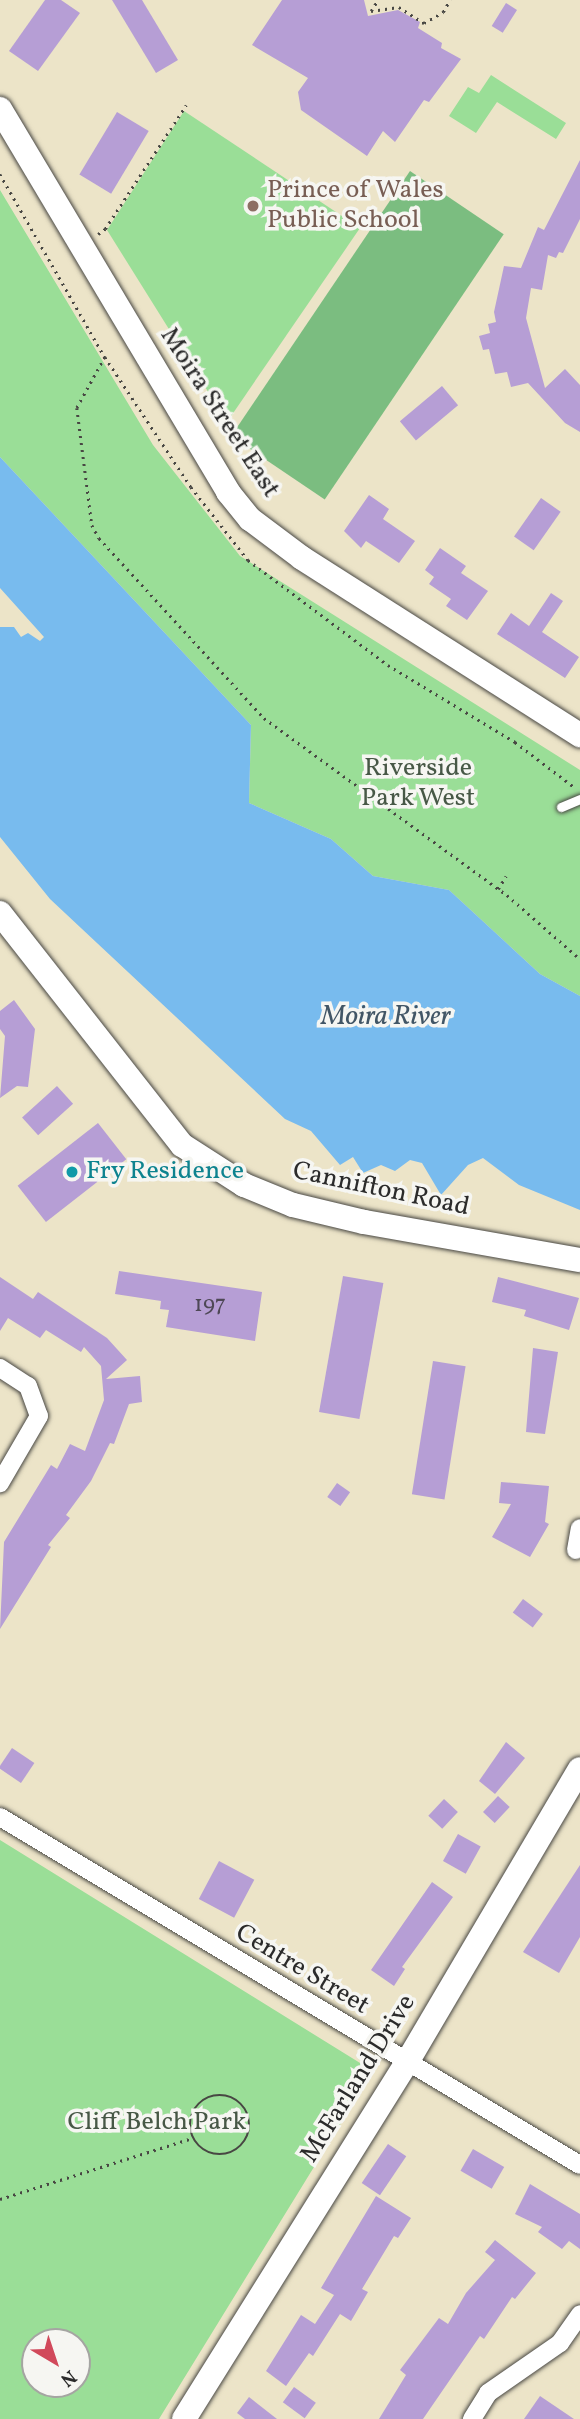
<!DOCTYPE html>
<style>
body{margin:0}
#map{position:relative;width:580px;height:2419px;overflow:hidden;background:#ece4c8;font-family:Vollkorn,serif}
div>[style]{position:absolute}
.green>*{inset:0;background:#9ade97}
.forest>*{inset:0;background:#7bbd80;transform-origin:0 0}
.water>*{inset:0;background:#78bbee}
.building>*{inset:0;background:#b69ed5;transform-origin:0 0}
.path>*{height:2.5px;margin-top:-1.25px;transform-origin:0;background:repeating-linear-gradient(90deg,#484743 0 2px,transparent 0 7px)}
.path>.ring{margin:-1.25px;padding:0;box-sizing:content-box;background:none;border:2.5px solid #484743;border-radius:50%}
.roads{filter:drop-shadow(0 0 2px #484743) drop-shadow(0 0 2px #484743)}
.lane>*{height:9px;margin:-4.5px;padding:0 4.5px;transform-origin:4.5px;border-radius:4.5px;background:#fff}
.street>*{height:18px;margin:-9px;padding:0 9px;transform-origin:9px;border-radius:9px;background:#fff}
.secondary>*{height:24px;margin:-12px;padding:0 12px;transform-origin:12px;border-radius:12px;background:#fff}
.dots>*{width:19px;height:19px;translate:-50% -50%;box-sizing:border-box;border:4px solid #f6f6f2;border-radius:50%}
span{translate:-50% -50%;white-space:nowrap;text-align:center;line-height:1.15;-webkit-text-stroke:7px #f6f6f2;paint-order:stroke}
.number-label{font-size:23px;color:#4e4856}
.number-label span{-webkit-text-stroke-width:0}
.education-label{font-size:26px;color:#785e54}
.left{translate:0 -50%;text-align:left}
.street-label{font-size:26px;color:#2b2b2b}
.park-label{font-size:26px;color:#475846}
.culture-label{font-size:26px;color:#0d838f}
.water-label{font-size:28px;color:#425666;font-style:italic}
.north{position:absolute;left:21px;top:2328px;width:70px;height:70px;box-sizing:border-box;background:#f6f6f2;border:2px solid #a5a5a2;border-radius:50%;rotate:141deg;font-size:19px;font-weight:700;line-height:28px;text-align:center;color:#2b2b2b}
.north::after{content:'';display:block;margin:auto;width:24px;height:32px;background:#d1495b;clip-path:polygon(50% 0,100% 100%,50% 72%,0 100%)}
</style>
<div id="map">
<div class="green">
<i style="clip-path:polygon(491px 75px,566px 123px,556px 139px,497px 102px,476px 133px,449px 116px,468px 87px,479px 93px)"></i>
<i style="clip-path:polygon(184px 111px,360px 228px,227px 422px,107px 230px)"></i>
<i style="clip-path:polygon(0 190px,153px 445px,240px 556px,580px 770px,580px 996px,540px 974px,449px 890px,373px 876px,331px 839px,249px 803px,251px 725px,0 457px)"></i>
<i style="clip-path:polygon(evenodd,0 1840px,373px 2071px,159px 2419px,0 2419px,0 1840px,35px 2342px,77px 2342px,77px 2384px,35px 2384px,35px 2342px)"></i>
</div>
<div class="forest">
<i style="left:410px;top:171px;width:113px;height:320px;rotate:34deg"></i>
</div>
<div class="water">
<i style="clip-path:polygon(0 457px,251px 725px,249px 803px,331px 839px,373px 876px,449px 890px,540px 974px,580px 996px,580px 1210px,519px 1185px,483px 1158px,468px 1165px,441px 1195px,422px 1163px,410px 1160px,395px 1171px,381px 1165px,363px 1173px,353px 1157px,340px 1165px,311px 1131px,285px 1119px,50px 899px,0 837px,0 627px,14px 627px,21px 637px,28px 633px,40px 641px,44px 637px,0 588px)"></i>
</div>
<div class="building">
<i style="clip-path:polygon(45px 0,61px 0,80px 13px,38px 71px,9px 51px)"></i>
<i style="clip-path:polygon(112px 0,142px 0,178px 60px,156px 73px)"></i>
<i style="clip-path:polygon(282px 0,364px 0,368px 16px,398px 10px,420px 22px,418px 28px,442px 43px,441px 48px,461px 59px,429px 102px,424px 100px,395px 142px,383px 131px,367px 156px,301px 110px,298px 92px,308px 78px,252px 45px)"></i>
<i style="left:506px;top:3px;width:13px;height:27px;rotate:32deg"></i>
<i style="left:117px;top:112px;width:37px;height:73px;rotate:31deg"></i>
<i style="clip-path:polygon(580px 160px,580px 219px,563px 253px,559px 252px,556px 258px,548px 255px,542px 290px,531px 288px,526px 318px,545px 388px,565px 369px,580px 385px,580px 432px,565px 423px,528px 383px,511px 387px,507px 372px,495px 374px,489px 349px,483px 350px,479px 336px,490px 333px,488px 324px,496px 322px,494px 312px,504px 266px,521px 268px,538px 227px,544px 230px)"></i>
<i style="left:442px;top:386px;width:25px;height:55px;rotate:50deg"></i>
<i style="clip-path:polygon(369px 495px,389px 509px,383px 519px,415px 541px,399px 563px,366px 541px,361px 548px,344px 531px)"></i>
<i style="left:541px;top:498px;width:24px;height:47px;rotate:35deg"></i>
<i style="clip-path:polygon(440px 548px,466px 566px,461px 573px,488px 591px,467px 620px,446px 606px,451px 599px,429px 584px,434px 577px,425px 570px)"></i>
<i style="clip-path:polygon(551px 593px,563px 601px,542px 632px,579px 657px,565px 678px,497px 634px,511px 613px,529px 626px)"></i>
<i style="clip-path:polygon(14px 1000px,35px 1029px,28px 1087px,17px 1086px,0 1098px,5px 1036px,0 1029px,0 1011px)"></i>
<i style="left:57px;top:1086px;width:24px;height:47px;rotate:48deg"></i>
<i style="left:98px;top:1123px;width:46px;height:102px;rotate:52deg"></i>
<i style="clip-path:polygon(119px 1271px,262px 1292px,255px 1341px,166px 1327px,169px 1310px,160px 1309px,161px 1301px,115px 1294px)"></i>
<i style="left:343px;top:1276px;width:41px;height:138px;rotate:10deg"></i>
<i style="clip-path:polygon(0 1277px,33px 1299px,38px 1292px,107px 1338px,127px 1360px,106px 1379px,140px 1376px,142px 1402px,129px 1404px,114px 1444px,110px 1443px,91px 1481px,66px 1515px,70px 1518px,48px 1545px,51px 1547px,0 1629px,4px 1542px,51px 1465px,57px 1469px,70px 1444px,85px 1451px,104px 1400px,101px 1366px,84px 1347px,81px 1352px,46px 1330px,40px 1338px,8px 1318px,0 1331px)"></i>
<i style="clip-path:polygon(498px 1277px,579px 1298px,569px 1330px,524px 1316px,526px 1310px,492px 1302px)"></i>
<i style="clip-path:polygon(533px 1348px,558px 1352px,545px 1434px,526px 1432px)"></i>
<i style="left:433px;top:1361px;width:33px;height:135px;rotate:9deg"></i>
<i style="clip-path:polygon(501px 1482px,549px 1486px,545px 1522px,549px 1524px,530px 1557px,492px 1537px,511px 1504px,499px 1503px)"></i>
<i style="left:337px;top:1483px;width:16px;height:17px;rotate:35deg"></i>
<i style="left:523px;top:1599px;width:25px;height:17px;rotate:37deg"></i>
<i style="clip-path:polygon(506px 1742px,525px 1758px,495px 1794px,479px 1781px)"></i>
<i style="left:12px;top:1748px;width:27px;height:24px;rotate:34deg"></i>
<i style="left:498px;top:1796px;width:16px;height:22px;rotate:43deg"></i>
<i style="left:444px;top:1799px;width:19px;height:23px;rotate:43deg"></i>
<i style="left:458px;top:1834px;width:26px;height:31px;rotate:29deg"></i>
<i style="left:219px;top:1861px;width:40px;height:43px;rotate:28deg"></i>
<i style="clip-path:polygon(580px 1865px,580px 1937px,559px 1973px,523px 1952px)"></i>
<i style="clip-path:polygon(432px 1882px,453px 1897px,402px 1967px,405px 1969px,394px 1986px,371px 1970px)"></i>
<i style="left:388px;top:2144px;width:22px;height:47px;rotate:34deg"></i>
<i style="left:473px;top:2149px;width:36px;height:25px;rotate:30deg"></i>
<i style="clip-path:polygon(530px 2184px,580px 2214px,580px 2249px,569px 2241px,562px 2249px,538px 2232px,542px 2227px,515px 2214px)"></i>
<i style="clip-path:polygon(376px 2196px,411px 2218px,398px 2238px,394px 2236px,362px 2289px,368px 2292px,351px 2321px,340px 2314px,313px 2356px,309px 2353px,286px 2386px,266px 2371px,301px 2315px,315px 2324px,334px 2295px,321px 2288px)"></i>
<i style="clip-path:polygon(495px 2240px,536px 2273px,515px 2299px,512px 2297px,484px 2339px,480px 2336px,423px 2419px,379px 2419px,406px 2375px,400px 2370px,439px 2318px,448px 2324px,466px 2293px,495px 2260px,485px 2252px)"></i>
<i style="left:294px;top:2387px;width:27px;height:19px;rotate:36deg"></i>
<i style="clip-path:polygon(540px 2396px,574px 2419px,524px 2419px)"></i>
<i style="clip-path:polygon(249px 2397px,277px 2419px,245px 2419px,237px 2413px)"></i>
</div>
<div class="path">
<i style="left:371px;top:11px;width:28px;rotate:-8deg"></i>
<i style="left:399px;top:7px;width:30px;rotate:33deg"></i>
<i style="left:424px;top:23px;width:22px;rotate:-30deg"></i>
<i style="left:443px;top:12px;width:14px;rotate:-60deg"></i>
<i style="left:371px;top:11px;width:13px;rotate:-58deg"></i>
<i style="left:0;top:174px;width:211px;rotate:60.2deg"></i>
<i style="left:105px;top:357px;width:156px;rotate:56.5deg"></i>
<i style="left:191px;top:487px;width:93px;rotate:52deg"></i>
<i style="left:248px;top:560px;width:175px;rotate:36.9deg"></i>
<i style="left:388px;top:665px;width:149px;rotate:31.2deg"></i>
<i style="left:515px;top:742px;width:74px;rotate:37.3deg"></i>
<i style="left:98px;top:234px;width:9px;rotate:-36deg"></i>
<i style="left:105px;top:229px;width:148px;rotate:-56.8deg"></i>
<i style="left:105px;top:357px;width:58px;rotate:118.8deg"></i>
<i style="left:77px;top:408px;width:118px;rotate:82.7deg"></i>
<i style="left:92px;top:525px;width:15px;rotate:62deg"></i>
<i style="left:99px;top:538px;width:244px;rotate:47.5deg"></i>
<i style="left:264px;top:718px;width:301px;rotate:36.1deg"></i>
<i style="left:507px;top:895px;width:97px;rotate:41.2deg"></i>
<i style="left:498px;top:889px;width:15px;rotate:-58deg"></i>
<i class="ring" style="left:190px;top:2095px;width:57.5px;height:57.5px"></i>
<i style="left:0;top:2199px;width:201px;rotate:-17.6deg"></i>
</div>
<div class="roads">
<div class="lane">
<i style="left:561px;top:807px;width:21px;rotate:-23deg"></i>
</div>
<div class="street">
<i style="left:0;top:1368px;width:33px;rotate:33deg"></i>
<i style="left:28px;top:1386px;width:32px;rotate:70deg"></i>
<i style="left:39px;top:1416px;width:78px;rotate:120.2deg"></i>
<i style="left:576px;top:1550px;width:22px;rotate:-80deg"></i>
<i style="left:0;top:1817px;width:676px;rotate:30.96deg"></i>
<i style="left:472px;top:2419px;width:31px;rotate:-58deg"></i>
<i style="left:488px;top:2393px;width:88px;rotate:-34.8deg"></i>
<i style="left:560px;top:2343px;width:35px;rotate:-55deg"></i>
</div>
<div class="secondary">
<i style="left:0;top:109px;width:446px;rotate:59.2deg"></i>
<i style="left:228px;top:492px;width:35px;rotate:51deg"></i>
<i style="left:250px;top:519px;width:65px;rotate:36.9deg"></i>
<i style="left:302px;top:558px;width:330px;rotate:32.5deg"></i>
<i style="left:0;top:913px;width:295px;rotate:51.9deg"></i>
<i style="left:182px;top:1145px;width:74px;rotate:32.8deg"></i>
<i style="left:244px;top:1185px;width:53px;rotate:22.2deg"></i>
<i style="left:293px;top:1205px;width:73px;rotate:13.5deg"></i>
<i style="left:364px;top:1222px;width:219px;rotate:10deg"></i>
<i style="left:184px;top:2419px;width:419px;rotate:-58deg"></i>
<i style="left:406px;top:2064px;width:342px;rotate:-59.5deg"></i>
</div>
</div>
<div class="dots">
<i style="left:253px;top:206px;background:#8d6e63"></i>
<i style="left:72px;top:1172px;background:#0f9aa8"></i>
</div>
<div class="number-label">
<span style="left:210px;top:1305px">197</span>
</div>
<div class="education-label">
<span class="left" style="left:267px;top:206px">Prince of Wales<br>Public School</span>
</div>
<div class="street-label">
<span style="left:219px;top:413px;rotate:57deg">Moira Street East</span>
<span style="left:381px;top:1190px;rotate:12deg">Cannifton Road</span>
<span style="left:302px;top:1970px;rotate:31deg">Centre Street</span>
<span style="left:359px;top:2079px;rotate:-58deg">McFarland Drive</span>
</div>
<div class="park-label">
<span style="left:418px;top:784px">Riverside<br>Park West</span>
<span style="left:157px;top:2123px">Cliff Belch Park</span>
</div>
<div class="culture-label">
<span class="left" style="left:86px;top:1172px">Fry Residence</span>
</div>
<div class="water-label">
<span style="left:386px;top:1017px">Moira River</span>
</div>
<div class="north">N</div>
</div>
